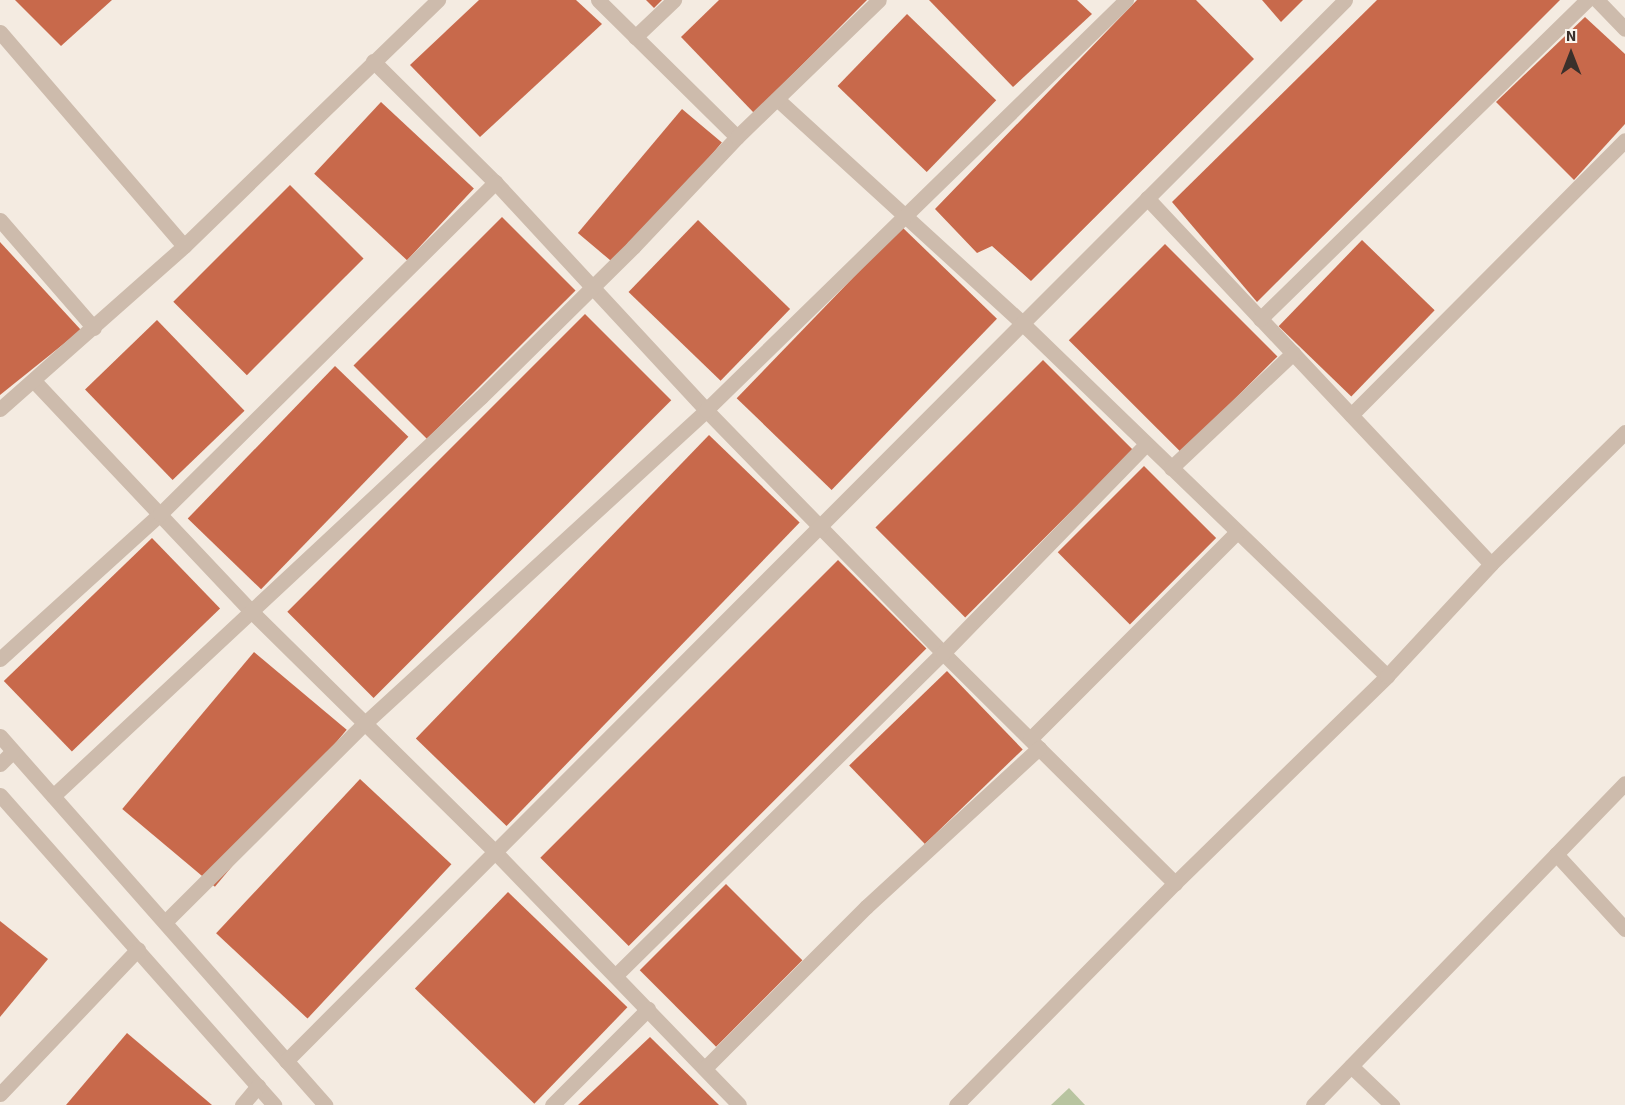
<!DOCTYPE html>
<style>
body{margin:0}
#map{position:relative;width:1625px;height:1105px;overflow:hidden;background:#f4ebe1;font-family:"Source Sans 3",sans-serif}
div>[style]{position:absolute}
.green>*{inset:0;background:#b8c4a0}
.building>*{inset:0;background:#c8694b;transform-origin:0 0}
.minor>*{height:15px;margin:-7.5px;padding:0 7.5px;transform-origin:7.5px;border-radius:7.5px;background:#cdbbac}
span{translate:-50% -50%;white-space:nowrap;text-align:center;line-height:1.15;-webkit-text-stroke:5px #fbf5ee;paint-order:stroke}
.north{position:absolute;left:1541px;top:24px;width:60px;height:60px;-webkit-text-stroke:4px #fbf5ee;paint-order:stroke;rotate:0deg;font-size:16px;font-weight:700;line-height:24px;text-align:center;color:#3b302b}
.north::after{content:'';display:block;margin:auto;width:21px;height:27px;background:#3b302b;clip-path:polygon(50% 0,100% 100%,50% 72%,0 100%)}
</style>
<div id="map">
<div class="green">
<i style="clip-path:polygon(1069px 1088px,1085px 1105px,1051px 1105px)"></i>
</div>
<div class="building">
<i style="clip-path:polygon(15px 0,112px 0,61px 46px)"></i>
<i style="clip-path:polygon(479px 0,576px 0,602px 24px,480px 137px,410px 65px)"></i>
<i style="clip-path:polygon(646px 0,662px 0,654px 8px)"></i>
<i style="clip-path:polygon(719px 0,867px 0,754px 113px,681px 37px)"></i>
<i style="clip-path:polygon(929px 0,1077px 0,1092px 14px,1013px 87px)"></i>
<i style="clip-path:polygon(1137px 0,1196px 0,1254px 59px,1031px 281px,992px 246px,977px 253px,935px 209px)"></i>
<i style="clip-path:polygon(1262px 0,1303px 0,1281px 22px)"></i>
<i style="clip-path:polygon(1377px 0,1560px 0,1257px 302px,1172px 202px)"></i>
<i style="left:907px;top:14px;width:124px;height:100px;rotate:44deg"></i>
<i style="clip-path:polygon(1585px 17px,1625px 54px,1625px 124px,1574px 180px,1496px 102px)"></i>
<i style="left:381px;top:102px;width:127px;height:98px;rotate:43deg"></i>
<i style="left:682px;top:109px;width:52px;height:162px;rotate:40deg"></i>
<i style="left:290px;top:185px;width:104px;height:165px;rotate:45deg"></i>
<i style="left:502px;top:217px;width:104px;height:210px;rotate:45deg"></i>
<i style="left:698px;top:220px;width:128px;height:100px;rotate:44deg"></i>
<i style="left:902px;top:227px;width:132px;height:238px;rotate:44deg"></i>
<i style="left:1362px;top:240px;width:101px;height:120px;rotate:44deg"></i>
<i style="clip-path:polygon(0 242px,81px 330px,0 395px)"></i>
<i style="left:1165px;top:244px;width:159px;height:136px;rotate:45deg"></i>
<i style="left:585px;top:314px;width:122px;height:421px;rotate:45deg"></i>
<i style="left:157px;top:320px;width:126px;height:100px;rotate:46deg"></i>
<i style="left:1043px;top:360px;width:127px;height:237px;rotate:45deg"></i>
<i style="left:335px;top:366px;width:102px;height:212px;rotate:44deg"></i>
<i style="left:709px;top:435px;width:126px;height:422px;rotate:44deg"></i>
<i style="left:1144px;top:466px;width:102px;height:122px;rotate:45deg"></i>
<i style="left:152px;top:538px;width:98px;height:206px;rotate:46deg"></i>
<i style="left:838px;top:560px;width:125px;height:421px;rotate:45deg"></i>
<i style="left:254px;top:652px;width:121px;height:205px;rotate:40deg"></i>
<i style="left:947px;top:671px;width:109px;height:136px;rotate:46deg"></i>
<i style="left:360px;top:779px;width:125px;height:211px;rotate:43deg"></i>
<i style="left:726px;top:884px;width:108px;height:122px;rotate:45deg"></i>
<i style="left:508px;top:892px;width:166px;height:134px;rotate:44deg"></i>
<i style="clip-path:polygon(0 921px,48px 959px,0 1017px)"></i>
<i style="clip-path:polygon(127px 1033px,212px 1105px,66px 1105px)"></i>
<i style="clip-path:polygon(650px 1037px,719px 1105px,578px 1105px)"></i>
</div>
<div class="minor">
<i style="left:598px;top:0;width:195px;rotate:44.6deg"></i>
<i style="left:1597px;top:0;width:40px;rotate:46deg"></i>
<i style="left:0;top:32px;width:282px;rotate:49.3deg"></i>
<i style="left:635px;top:37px;width:54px;rotate:-43.5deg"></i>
<i style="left:373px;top:61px;width:172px;rotate:44.8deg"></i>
<i style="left:495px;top:182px;width:311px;rotate:47.2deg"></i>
<i style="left:706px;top:410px;width:339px;rotate:45.7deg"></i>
<i style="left:943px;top:653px;width:327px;rotate:44.8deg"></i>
<i style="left:777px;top:99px;width:332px;rotate:42.4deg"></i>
<i style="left:1022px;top:323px;width:508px;rotate:44.04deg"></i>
<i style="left:1147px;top:198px;width:502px;rotate:46.77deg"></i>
<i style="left:0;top:220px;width:143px;rotate:49deg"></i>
<i style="left:1260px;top:319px;width:457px;rotate:-44.3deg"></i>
<i style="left:34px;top:381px;width:319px;rotate:46.7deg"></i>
<i style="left:253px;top:613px;width:340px;rotate:44.6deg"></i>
<i style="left:495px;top:852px;width:351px;rotate:46deg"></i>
<i style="left:0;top:409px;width:246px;rotate:-41.5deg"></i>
<i style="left:184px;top:246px;width:354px;rotate:-44.1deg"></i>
<i style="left:1351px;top:415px;width:388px;rotate:-45.1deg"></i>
<i style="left:1171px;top:468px;width:168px;rotate:-43.3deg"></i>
<i style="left:0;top:659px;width:216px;rotate:-42.2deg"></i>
<i style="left:160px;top:514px;width:472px;rotate:-44.7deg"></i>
<i style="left:0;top:736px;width:492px;rotate:48.6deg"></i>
<i style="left:1030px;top:739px;width:293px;rotate:-45deg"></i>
<i style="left:0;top:764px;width:18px;rotate:-45deg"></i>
<i style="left:0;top:795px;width:414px;rotate:48.5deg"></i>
<i style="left:53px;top:796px;width:585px;rotate:-42.99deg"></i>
<i style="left:481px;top:397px;width:214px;rotate:-44.6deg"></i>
<i style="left:633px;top:247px;width:151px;rotate:-46.6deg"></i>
<i style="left:737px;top:137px;width:197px;rotate:-44deg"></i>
<i style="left:1556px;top:854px;width:102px;rotate:47.4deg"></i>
<i style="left:165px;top:922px;width:282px;rotate:-44.9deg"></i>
<i style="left:365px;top:723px;width:463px;rotate:-42.5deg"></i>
<i style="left:706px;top:410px;width:587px;rotate:-44.31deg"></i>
<i style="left:616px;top:975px;width:459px;rotate:-44.6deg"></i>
<i style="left:943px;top:653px;width:291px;rotate:-45.8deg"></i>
<i style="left:286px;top:1061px;width:1499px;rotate:-45.05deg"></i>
<i style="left:1351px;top:1066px;width:57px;rotate:43.6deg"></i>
<i style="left:705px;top:1068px;width:228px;rotate:-45deg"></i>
<i style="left:866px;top:907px;width:235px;rotate:-42.6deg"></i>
<i style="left:0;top:1094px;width:200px;rotate:-46.4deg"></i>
<i style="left:242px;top:1105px;width:25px;rotate:-50deg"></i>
<i style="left:552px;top:1105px;width:136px;rotate:-45deg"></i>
<i style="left:956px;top:1105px;width:312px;rotate:-45.4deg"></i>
<i style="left:1175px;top:883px;width:296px;rotate:-44.3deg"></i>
<i style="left:1387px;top:676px;width:153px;rotate:-47.1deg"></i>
<i style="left:1491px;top:564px;width:188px;rotate:-44.6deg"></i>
<i style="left:1313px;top:1105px;width:448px;rotate:-45.9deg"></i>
</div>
<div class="north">N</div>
</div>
